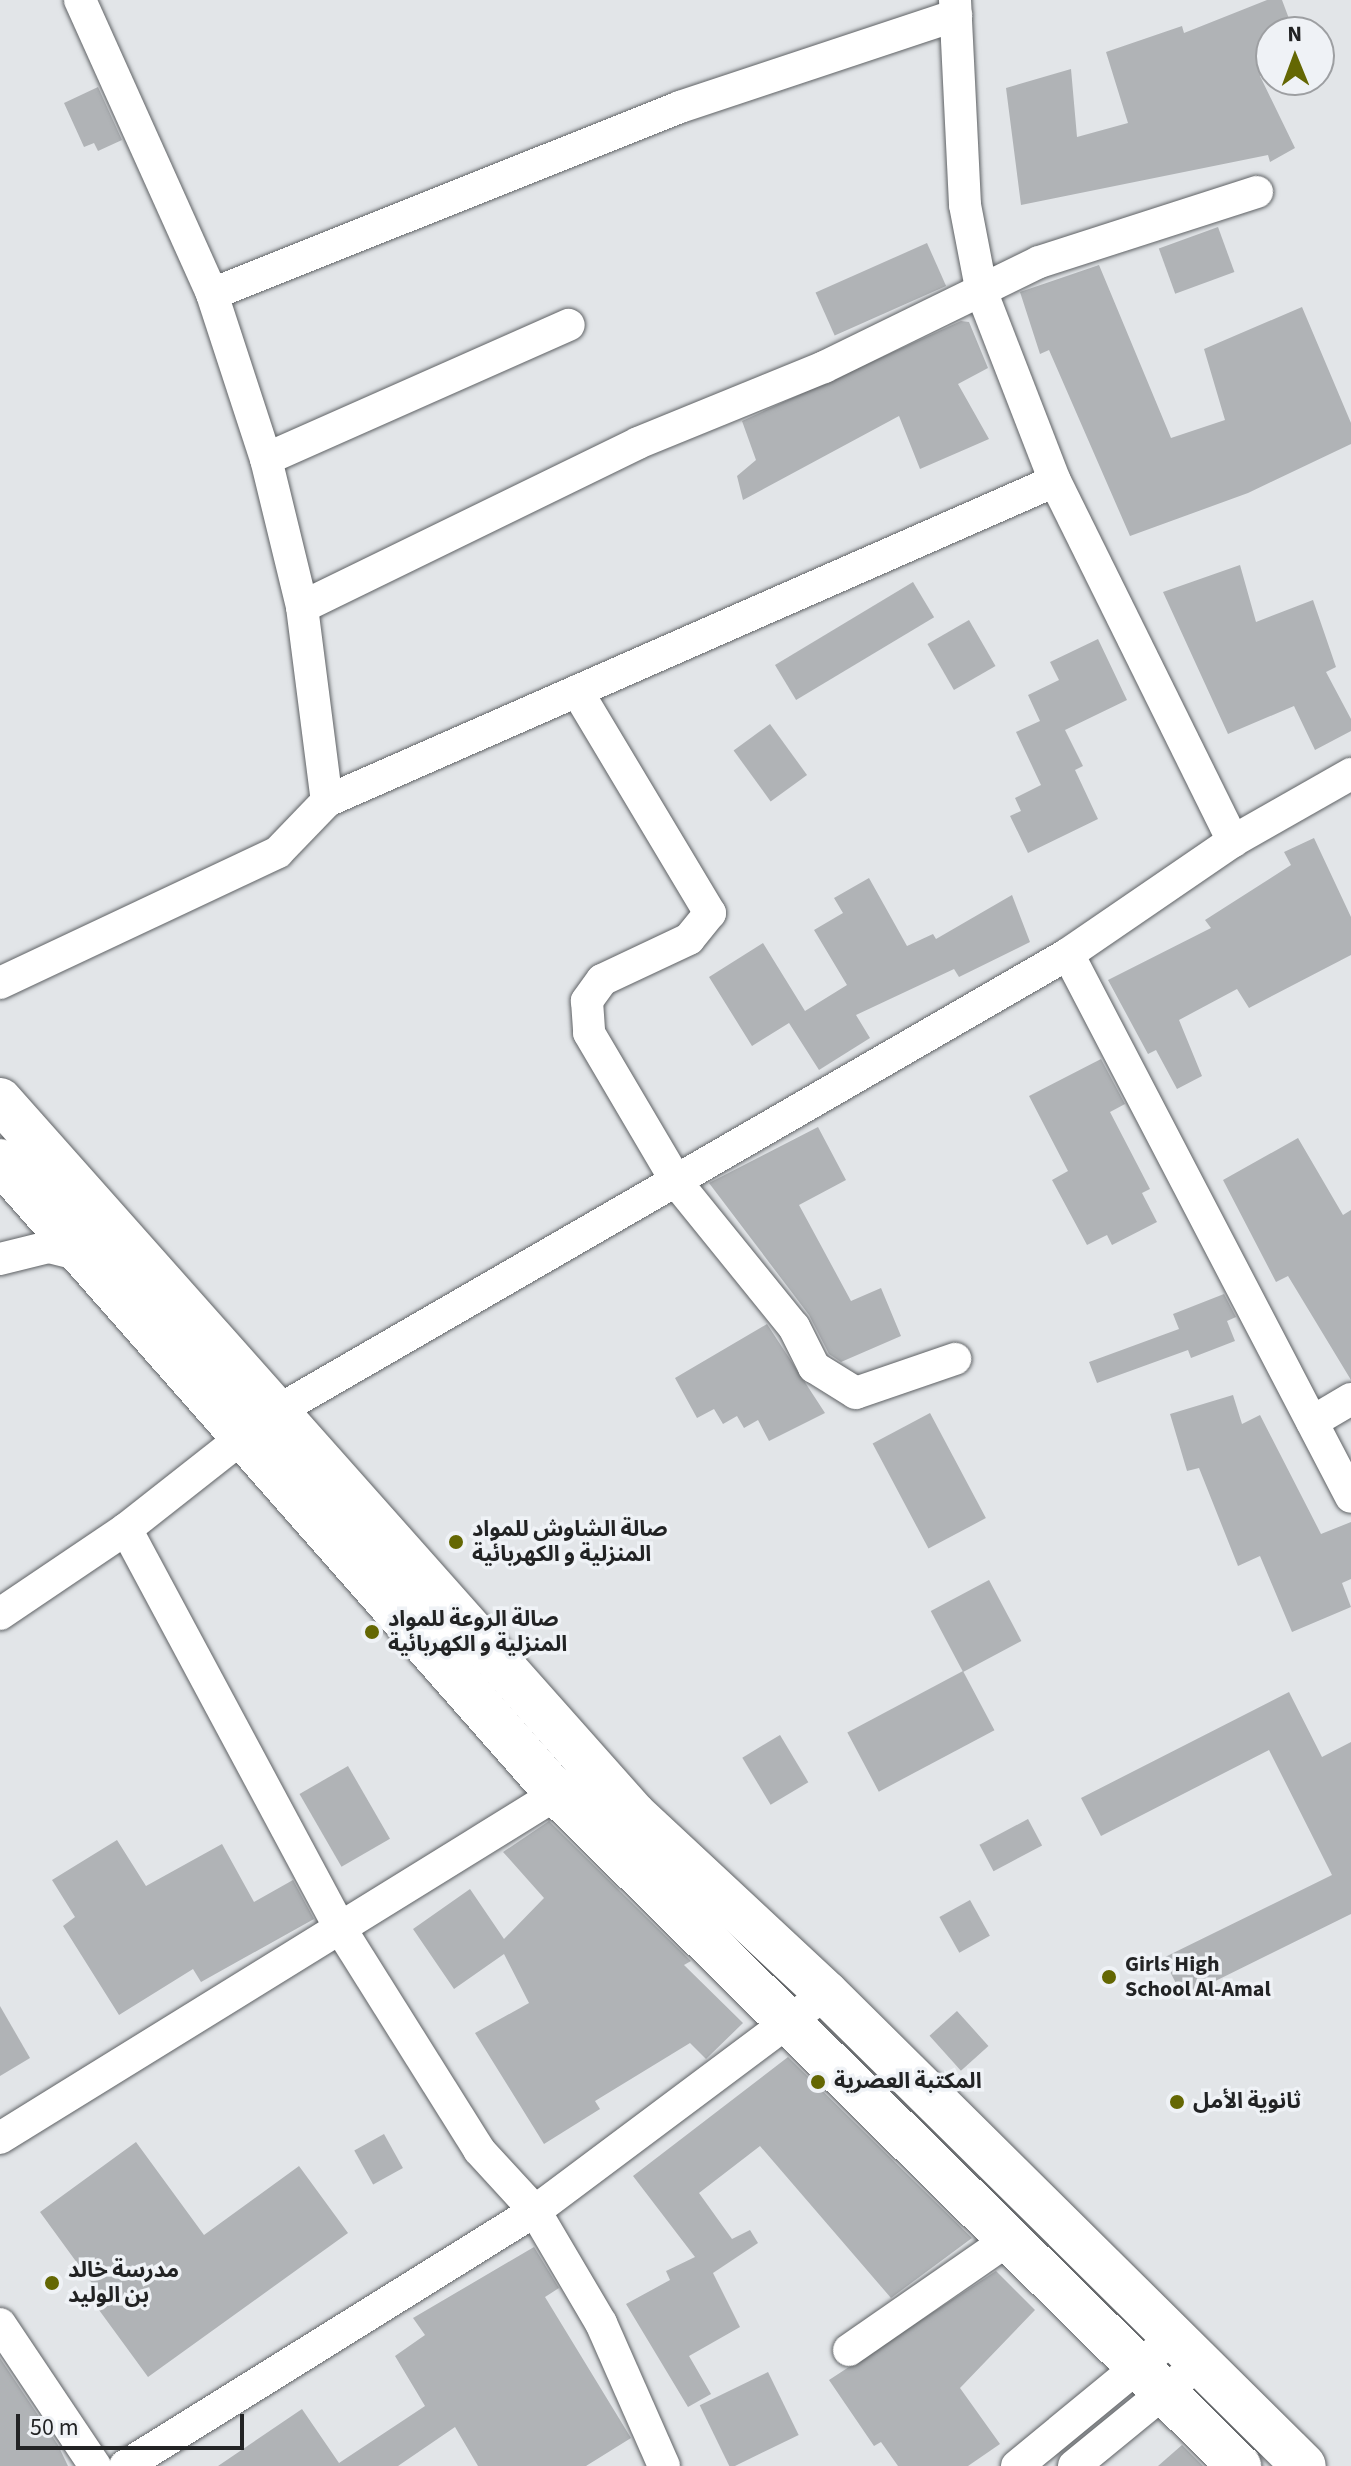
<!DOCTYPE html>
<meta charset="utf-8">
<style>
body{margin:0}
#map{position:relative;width:1351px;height:2466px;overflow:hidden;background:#e2e5e8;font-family:"Source Sans 3","Noto Sans Arabic",sans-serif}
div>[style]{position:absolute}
.building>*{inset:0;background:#b0b3b6;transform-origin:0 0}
.roads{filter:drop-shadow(0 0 2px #5f6265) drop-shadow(0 0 2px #5f6265)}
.street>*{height:32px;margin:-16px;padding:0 16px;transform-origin:16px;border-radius:16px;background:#fff}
.primary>*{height:44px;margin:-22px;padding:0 22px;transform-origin:22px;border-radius:22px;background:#fff}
.dots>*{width:22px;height:22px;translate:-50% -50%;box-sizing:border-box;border:4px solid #eff2f6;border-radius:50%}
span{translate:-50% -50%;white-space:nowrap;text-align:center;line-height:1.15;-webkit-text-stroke:7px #eff2f6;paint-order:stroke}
.poi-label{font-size:22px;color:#222324;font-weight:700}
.left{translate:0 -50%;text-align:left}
.north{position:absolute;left:1255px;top:16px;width:80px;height:80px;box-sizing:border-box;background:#eff2f6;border:2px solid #9d9fa2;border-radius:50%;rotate:359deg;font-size:22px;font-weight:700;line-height:32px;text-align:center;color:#222324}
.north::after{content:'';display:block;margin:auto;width:28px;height:36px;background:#646703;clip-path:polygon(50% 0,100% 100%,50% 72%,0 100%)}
.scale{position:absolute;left:16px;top:2414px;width:228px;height:36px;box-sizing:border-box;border:4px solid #222324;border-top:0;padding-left:10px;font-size:24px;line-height:28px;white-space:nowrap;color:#222324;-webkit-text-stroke:6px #eff2f6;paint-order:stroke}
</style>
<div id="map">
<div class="building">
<i style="clip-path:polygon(1267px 0,1282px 0,1294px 32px,1271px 32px,1271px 72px,1260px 76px,1295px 148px,1270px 162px,1268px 155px,1021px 205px,1006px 88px,1071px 69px,1077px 137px,1128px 123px,1106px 52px,1182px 26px,1184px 33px)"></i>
<i style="clip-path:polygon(98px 87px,122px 140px,98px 151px,94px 143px,84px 147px,64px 103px)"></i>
<i style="left:1218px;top:227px;width:48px;height:63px;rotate:70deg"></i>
<i style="left:927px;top:243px;width:47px;height:122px;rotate:66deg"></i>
<i style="clip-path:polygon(1099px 265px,1171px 438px,1225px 420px,1204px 349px,1302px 307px,1351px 423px,1351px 444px,1248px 493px,1130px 536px,1049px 350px,1040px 354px,1020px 292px)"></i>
<i style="clip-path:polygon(961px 321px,969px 322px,988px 368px,958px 384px,989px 439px,920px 469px,899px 416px,743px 500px,737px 476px,756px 460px,742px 421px)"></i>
<i style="clip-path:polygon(1240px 565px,1256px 622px,1313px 600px,1336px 667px,1326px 672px,1351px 719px,1351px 731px,1315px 750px,1294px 706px,1228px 734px,1163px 592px)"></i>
<i style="left:913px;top:582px;width:41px;height:161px;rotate:59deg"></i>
<i style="left:969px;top:620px;width:53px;height:48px;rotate:60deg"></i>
<i style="clip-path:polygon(1098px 639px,1127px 700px,1065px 730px,1083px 766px,1075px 770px,1098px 819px,1028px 853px,1010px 816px,1021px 811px,1015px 798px,1041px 785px,1016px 732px,1040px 721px,1028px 695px,1059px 680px,1050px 662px)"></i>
<i style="left:770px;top:724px;width:63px;height:45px;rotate:54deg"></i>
<i style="clip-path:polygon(1314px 838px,1351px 917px,1351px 955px,1249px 1008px,1237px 989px,1179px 1020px,1202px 1076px,1177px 1089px,1156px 1050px,1148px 1054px,1108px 980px,1211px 928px,1205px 920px,1291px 865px,1284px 852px)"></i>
<i style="clip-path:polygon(869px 878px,907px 946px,933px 934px,936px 939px,1012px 895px,1030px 942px,959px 977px,954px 969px,856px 1015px,870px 1038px,819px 1070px,789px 1023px,752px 1046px,709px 977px,763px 943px,805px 1011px,847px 985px,814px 930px,843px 913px,834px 898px)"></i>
<i style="clip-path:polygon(1101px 1059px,1125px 1104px,1110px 1112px,1150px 1189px,1142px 1193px,1157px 1222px,1112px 1245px,1107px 1235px,1087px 1245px,1052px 1180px,1068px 1171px,1029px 1096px)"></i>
<i style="clip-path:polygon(818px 1127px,846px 1180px,799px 1205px,851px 1301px,881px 1288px,901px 1336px,841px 1362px,829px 1354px,809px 1315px,709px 1183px)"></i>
<i style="clip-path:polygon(1298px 1138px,1343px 1215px,1351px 1210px,1351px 1380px,1288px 1276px,1276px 1282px,1223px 1180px)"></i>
<i style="clip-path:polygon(1224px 1294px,1236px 1317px,1227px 1321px,1235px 1341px,1191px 1358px,1188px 1350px,1097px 1383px,1089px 1362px,1179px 1329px,1173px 1314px)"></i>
<i style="clip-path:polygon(767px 1324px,825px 1413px,769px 1441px,758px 1420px,744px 1428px,737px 1416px,723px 1424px,714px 1409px,697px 1418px,675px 1378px)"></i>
<i style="clip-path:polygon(1233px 1395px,1242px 1424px,1260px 1415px,1321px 1534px,1351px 1522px,1351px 1579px,1342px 1583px,1351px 1607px,1292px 1632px,1260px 1556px,1238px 1566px,1199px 1468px,1187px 1471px,1170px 1414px)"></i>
<i style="left:930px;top:1413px;width:119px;height:65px;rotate:62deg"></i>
<i style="left:989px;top:1580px;width:69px;height:66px;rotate:62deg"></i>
<i style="left:963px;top:1671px;width:67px;height:131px;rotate:62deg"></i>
<i style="clip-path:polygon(1289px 1692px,1322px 1757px,1351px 1742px,1351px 1914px,1183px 1997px,1163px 1958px,1332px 1875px,1269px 1750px,1101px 1836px,1081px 1798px)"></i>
<i style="left:780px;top:1735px;width:55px;height:44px;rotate:59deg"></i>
<i style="left:348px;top:1766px;width:84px;height:56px;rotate:60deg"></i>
<i style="left:1028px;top:1819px;width:30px;height:55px;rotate:62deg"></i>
<i style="clip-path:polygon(549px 1821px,691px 1961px,684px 1965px,743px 2023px,706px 2059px,690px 2043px,595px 2101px,600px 2109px,544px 2144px,475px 2033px,529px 2003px,504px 1954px,454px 1989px,413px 1929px,470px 1889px,504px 1939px,544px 1898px,503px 1852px)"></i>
<i style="clip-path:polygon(117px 1840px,146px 1886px,222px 1844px,254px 1902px,293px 1880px,314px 1919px,201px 1982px,193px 1969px,119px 2015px,63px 1926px,75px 1917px,52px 1880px)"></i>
<i style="left:970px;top:1900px;width:41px;height:35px;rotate:61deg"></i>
<i style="clip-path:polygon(0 2006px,30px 2058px,0 2076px)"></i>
<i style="left:957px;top:2011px;width:47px;height:37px;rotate:48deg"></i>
<i style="clip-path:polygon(788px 2057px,972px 2238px,891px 2298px,760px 2146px,699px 2193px,732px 2239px,750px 2230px,758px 2243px,713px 2273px,740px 2327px,689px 2356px,711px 2394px,688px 2407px,626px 2304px,670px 2280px,666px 2271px,695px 2257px,633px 2176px)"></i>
<i style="left:384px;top:2134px;width:39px;height:34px;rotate:61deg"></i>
<i style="clip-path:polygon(136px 2142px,204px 2235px,299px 2166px,348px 2233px,148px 2377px,99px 2310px,107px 2304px,40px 2212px)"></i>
<i style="clip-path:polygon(534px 2247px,559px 2288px,545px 2297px,631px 2438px,586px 2466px,478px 2466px,455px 2427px,398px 2466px,218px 2466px,302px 2409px,339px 2463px,425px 2406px,395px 2356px,425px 2335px,413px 2318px)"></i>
<i style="clip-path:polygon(996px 2271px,1035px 2310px,960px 2388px,1000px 2444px,968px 2466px,898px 2466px,881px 2442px,874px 2446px,829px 2380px)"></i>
<i style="clip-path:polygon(0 2358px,58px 2445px,68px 2466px,0 2466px)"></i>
<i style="left:768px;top:2372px;width:70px;height:76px;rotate:64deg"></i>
<i style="clip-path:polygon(1182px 2445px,1203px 2466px,1158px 2466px)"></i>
</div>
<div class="roads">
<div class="street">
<i style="left:80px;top:0;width:322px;rotate:65.8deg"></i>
<i style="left:212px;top:294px;width:174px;rotate:71.9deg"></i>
<i style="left:266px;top:459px;width:152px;rotate:76.3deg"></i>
<i style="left:302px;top:607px;width:196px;rotate:82.7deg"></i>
<i style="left:955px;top:0;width:205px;rotate:87.2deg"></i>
<i style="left:965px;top:205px;width:90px;rotate:79.1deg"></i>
<i style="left:982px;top:293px;width:202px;rotate:68.8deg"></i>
<i style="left:1055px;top:481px;width:402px;rotate:63.7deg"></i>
<i style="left:212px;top:294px;width:504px;rotate:-21.78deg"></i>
<i style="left:680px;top:107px;width:291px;rotate:-18.4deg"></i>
<i style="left:266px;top:459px;width:331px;rotate:-23.9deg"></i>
<i style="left:302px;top:607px;width:374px;rotate:-26deg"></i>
<i style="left:638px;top:443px;width:201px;rotate:-22.2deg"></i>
<i style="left:824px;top:367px;width:239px;rotate:-26deg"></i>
<i style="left:1039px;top:262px;width:229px;rotate:-17.8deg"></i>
<i style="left:577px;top:691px;width:259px;rotate:59.1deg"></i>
<i style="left:710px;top:913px;width:33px;rotate:129deg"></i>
<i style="left:689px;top:939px;width:96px;rotate:154.8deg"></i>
<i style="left:602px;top:980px;width:26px;rotate:126deg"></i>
<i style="left:587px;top:1001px;width:32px;rotate:86deg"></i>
<i style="left:589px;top:1033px;width:175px;rotate:59.5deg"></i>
<i style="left:678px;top:1184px;width:184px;rotate:51deg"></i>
<i style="left:794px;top:1327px;width:45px;rotate:63.4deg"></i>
<i style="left:814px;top:1367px;width:49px;rotate:31.8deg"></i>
<i style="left:856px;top:1393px;width:105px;rotate:-19deg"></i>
<i style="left:1068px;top:954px;width:612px;rotate:62.47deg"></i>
<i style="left:0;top:983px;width:307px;rotate:-25.2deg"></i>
<i style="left:278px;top:852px;width:71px;rotate:-46.1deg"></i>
<i style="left:327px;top:801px;width:795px;rotate:-23.73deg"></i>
<i style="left:0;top:1259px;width:50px;rotate:-13.8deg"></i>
<i style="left:49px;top:1247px;width:36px;rotate:14deg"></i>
<i style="left:1312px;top:1422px;width:45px;rotate:-30.5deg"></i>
<i style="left:126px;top:1529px;width:453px;rotate:61.8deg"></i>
<i style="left:340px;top:1928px;width:262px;rotate:57.9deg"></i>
<i style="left:479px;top:2150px;width:83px;rotate:47.4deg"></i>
<i style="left:535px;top:2211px;width:130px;rotate:59.5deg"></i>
<i style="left:601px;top:2323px;width:156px;rotate:66.2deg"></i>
<i style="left:0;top:1614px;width:152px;rotate:-34deg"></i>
<i style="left:126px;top:1529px;width:186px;rotate:-38.2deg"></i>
<i style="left:272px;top:1414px;width:919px;rotate:-30.02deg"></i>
<i style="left:1068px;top:954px;width:200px;rotate:-34.4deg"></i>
<i style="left:1233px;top:841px;width:136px;rotate:-29.6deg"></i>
<i style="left:0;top:2138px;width:674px;rotate:-31.71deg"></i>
<i style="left:0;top:2324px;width:171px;rotate:56.2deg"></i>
<i style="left:849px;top:2350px;width:193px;rotate:-34.7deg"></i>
<i style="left:125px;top:2466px;width:483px;rotate:-31.9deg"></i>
<i style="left:535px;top:2211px;width:364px;rotate:-36.8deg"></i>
<i style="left:1017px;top:2466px;width:203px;rotate:-39.4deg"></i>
<i style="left:1074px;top:2466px;width:164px;rotate:-39.3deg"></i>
</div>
<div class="primary">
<i style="left:0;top:1100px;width:955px;rotate:48.4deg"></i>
<i style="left:634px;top:1814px;width:262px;rotate:43deg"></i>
<i style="left:826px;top:1993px;width:672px;rotate:44.7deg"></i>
<i style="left:0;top:1161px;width:846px;rotate:48.64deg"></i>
<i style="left:559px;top:1796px;width:955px;rotate:44.58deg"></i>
</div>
</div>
<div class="dots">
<i style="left:456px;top:1542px;background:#646703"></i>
<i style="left:372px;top:1632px;background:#646703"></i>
<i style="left:1109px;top:1977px;background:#646703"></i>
<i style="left:818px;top:2082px;background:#646703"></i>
<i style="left:1177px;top:2102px;background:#646703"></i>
<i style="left:52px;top:2283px;background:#646703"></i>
</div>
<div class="poi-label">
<span class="left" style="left:472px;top:1542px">صالة الشاوش للمواد<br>المنزلية و الكهربائية</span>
<span class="left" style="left:388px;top:1632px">صالة الروعة للمواد<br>المنزلية و الكهربائية</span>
<span class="left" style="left:1125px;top:1977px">Girls High<br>School Al-Amal</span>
<span class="left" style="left:834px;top:2082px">المكتبة العصرية</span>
<span class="left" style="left:1193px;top:2102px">ثانوية الأمل</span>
<span class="left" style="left:68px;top:2283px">مدرسة خالد<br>بن الوليد</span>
</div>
<div class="north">N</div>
<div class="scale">50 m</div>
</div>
